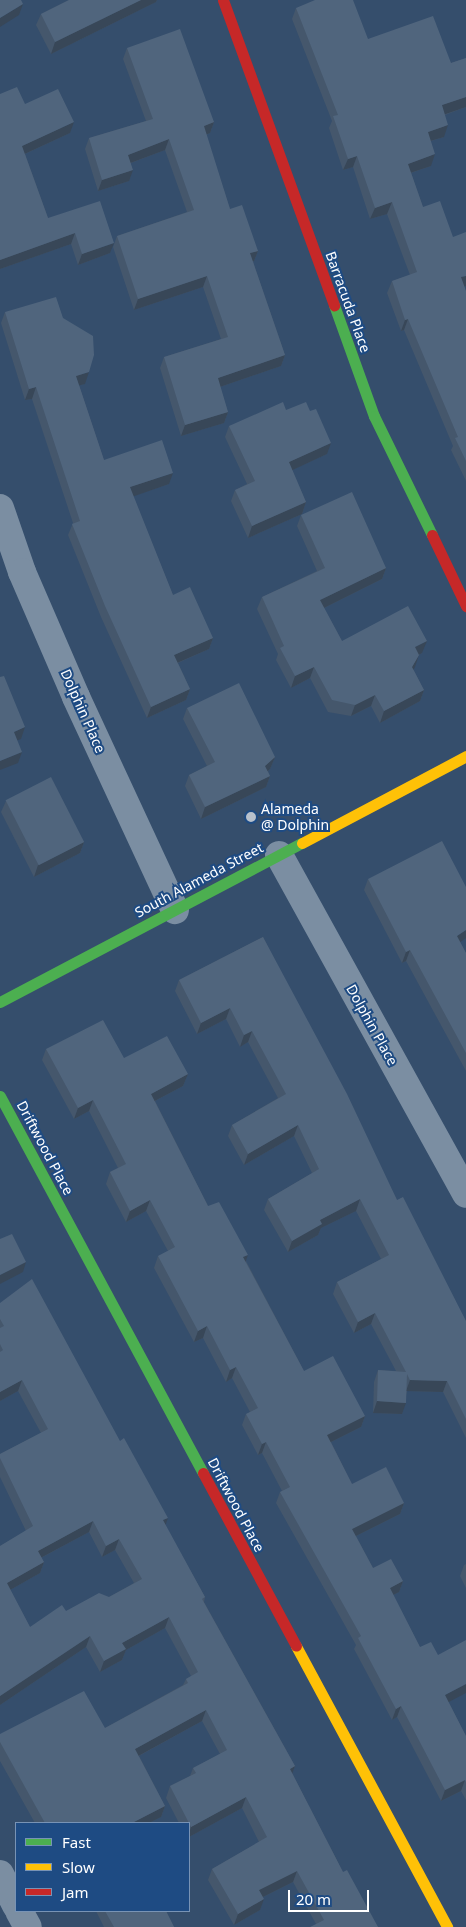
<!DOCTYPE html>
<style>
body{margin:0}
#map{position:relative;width:466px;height:1927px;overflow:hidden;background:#354e6c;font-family:"Noto Sans",sans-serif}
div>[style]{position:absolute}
.street>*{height:28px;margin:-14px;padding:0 14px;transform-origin:14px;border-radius:14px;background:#7b8ea2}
.fast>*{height:11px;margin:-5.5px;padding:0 5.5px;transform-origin:5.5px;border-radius:5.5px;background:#4caf50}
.slow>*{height:11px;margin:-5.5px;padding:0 5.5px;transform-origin:5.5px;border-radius:5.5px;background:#ffc107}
.jam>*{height:11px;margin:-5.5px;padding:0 5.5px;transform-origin:5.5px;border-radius:5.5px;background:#c62828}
.wall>*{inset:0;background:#45576c}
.shaded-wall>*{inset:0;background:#384758}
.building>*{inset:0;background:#50657d;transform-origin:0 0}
.dots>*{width:14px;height:14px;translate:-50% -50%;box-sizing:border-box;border:2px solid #1e4b83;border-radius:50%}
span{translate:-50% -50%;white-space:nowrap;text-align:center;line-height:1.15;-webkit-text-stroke:4px #1e4b83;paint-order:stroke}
.street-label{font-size:14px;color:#fff}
.poi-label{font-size:14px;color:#fff}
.left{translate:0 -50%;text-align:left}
.legend{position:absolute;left:15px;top:1822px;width:175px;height:90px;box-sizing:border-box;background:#1e4b83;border:1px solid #7893b5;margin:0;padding:6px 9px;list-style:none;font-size:15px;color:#fff}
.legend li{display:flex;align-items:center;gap:10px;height:25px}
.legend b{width:25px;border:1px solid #7893b5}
.scale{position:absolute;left:288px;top:1890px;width:81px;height:22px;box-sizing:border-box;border:2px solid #fff;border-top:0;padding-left:6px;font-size:15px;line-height:18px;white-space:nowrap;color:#fff;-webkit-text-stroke:4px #1e4b83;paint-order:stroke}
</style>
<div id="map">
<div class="street">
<i style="left:0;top:508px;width:68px;rotate:71deg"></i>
<i style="left:22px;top:572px;width:136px;rotate:66.6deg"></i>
<i style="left:76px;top:697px;width:235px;rotate:65.1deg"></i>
<i style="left:279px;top:855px;width:387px;rotate:61.1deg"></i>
<i style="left:0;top:1874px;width:35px;rotate:63deg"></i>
<i style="left:19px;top:1911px;width:18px;rotate:61deg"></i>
</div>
<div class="fast">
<i style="left:334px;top:305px;width:118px;rotate:70.2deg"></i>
<i style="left:374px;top:416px;width:132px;rotate:64deg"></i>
<i style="left:0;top:1002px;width:341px;rotate:-27.8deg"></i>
<i style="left:0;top:1096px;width:428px;rotate:61.7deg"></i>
</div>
<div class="slow">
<i style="left:302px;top:843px;width:186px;rotate:-27.9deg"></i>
<i style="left:296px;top:1646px;width:319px;rotate:61.7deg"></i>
</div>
<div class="jam">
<i style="left:223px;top:0;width:325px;rotate:70deg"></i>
<i style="left:432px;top:535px;width:79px;rotate:64.4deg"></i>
<i style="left:203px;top:1473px;width:196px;rotate:61.7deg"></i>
</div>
<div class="wall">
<i style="clip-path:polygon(69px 0,157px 0,156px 2px,51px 54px,36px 25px,41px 14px)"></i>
<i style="clip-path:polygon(296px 8px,368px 39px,451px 63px,466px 58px,466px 107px,445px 115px,444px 137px,431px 141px,431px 166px,411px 173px,423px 207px,466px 291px,466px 481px,451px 450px,453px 446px,404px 330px,401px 331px,387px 293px,392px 281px,410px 275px,387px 214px,370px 219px,353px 167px,343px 170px,329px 128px,332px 121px,292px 19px)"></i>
<i style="clip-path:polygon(127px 48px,214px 122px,210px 133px,206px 135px,230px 209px,258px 251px,254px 261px,253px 262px,285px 355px,281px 366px,220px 387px,228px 412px,224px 423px,181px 436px,160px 368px,164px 357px,221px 339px,203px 287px,134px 310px,113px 247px,117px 236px,187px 212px,165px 150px,131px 163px,129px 181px,98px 191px,85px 149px,89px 138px,146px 121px,123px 59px)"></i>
<i style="clip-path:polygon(0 94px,25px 104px,70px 133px,25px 154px,48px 218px,110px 253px,78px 265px,71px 244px,0 269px)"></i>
<i style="clip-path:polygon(5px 312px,63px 318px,85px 384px,79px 385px,104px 460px,169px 484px,133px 496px,173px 595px,213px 638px,209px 649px,178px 663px,190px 689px,186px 700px,147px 718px,101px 617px,68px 535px,73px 523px,32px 399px,25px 400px,1px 323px)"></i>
<i style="clip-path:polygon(286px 410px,327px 454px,292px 470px,306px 502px,302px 514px,248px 538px,231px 501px,235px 490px,247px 484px,225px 437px,229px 426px)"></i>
<i style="clip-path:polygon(301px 515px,386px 568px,382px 579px,324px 608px,342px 641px,422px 653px,419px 655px,413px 669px,424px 690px,420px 701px,380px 723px,371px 706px,351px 716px,328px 712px,310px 678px,291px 688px,276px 660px,278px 654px,257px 609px,262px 597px,317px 571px,297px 526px)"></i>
<i style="clip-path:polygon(187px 708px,275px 757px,270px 769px,268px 771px,270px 776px,266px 787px,201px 819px,185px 786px,189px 775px,207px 766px,183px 719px)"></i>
<i style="clip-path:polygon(6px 801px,84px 842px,80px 853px,34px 877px,1px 812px)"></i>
<i style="clip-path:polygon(368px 879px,460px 942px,466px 953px,466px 1071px,406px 961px,402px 963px,364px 890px)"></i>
<i style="clip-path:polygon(263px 937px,397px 1200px,466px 1321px,466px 1438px,443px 1392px,407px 1391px,402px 1414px,373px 1413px,374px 1382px,378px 1370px,396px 1371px,371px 1324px,354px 1333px,333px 1294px,337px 1282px,381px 1259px,356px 1211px,321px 1228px,318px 1235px,288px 1252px,264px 1210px,268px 1199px,312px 1173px,294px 1136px,244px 1165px,228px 1136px,232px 1125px,278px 1098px,248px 1042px,240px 1047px,226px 1019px,197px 1034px,175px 991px,179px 980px)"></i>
<i style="clip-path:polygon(46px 1049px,124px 1058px,188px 1074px,183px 1086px,155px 1101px,208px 1206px,246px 1261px,304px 1371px,365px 1416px,361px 1427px,331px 1442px,352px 1484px,404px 1503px,400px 1514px,356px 1536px,373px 1568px,403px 1581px,399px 1592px,393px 1595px,466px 1736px,466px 1800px,461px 1791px,441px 1801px,397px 1717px,392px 1720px,354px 1649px,356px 1645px,276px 1503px,280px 1492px,282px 1491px,262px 1453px,258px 1455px,242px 1425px,246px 1414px,250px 1412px,232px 1378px,226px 1382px,203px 1338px,194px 1342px,154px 1268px,158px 1256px,168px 1251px,146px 1211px,126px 1222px,106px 1184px,110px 1172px,118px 1168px,89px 1111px,74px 1119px,42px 1060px)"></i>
<i style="clip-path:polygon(evenodd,0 1303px,165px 1525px,205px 1597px,204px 1602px,295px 1766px,292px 1773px,343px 1872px,378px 1927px,316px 1924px,293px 1882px,263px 1897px,260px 1910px,234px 1925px,208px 1880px,212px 1869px,259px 1842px,242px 1808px,189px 1837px,189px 1823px,179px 1823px,166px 1798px,170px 1786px,190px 1776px,193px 1768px,220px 1754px,202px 1721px,139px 1756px,165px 1806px,161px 1817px,149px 1823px,35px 1823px,0 1761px,0 1734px,105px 1728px,183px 1685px,186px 1679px,191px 1676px,165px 1628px,126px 1650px,122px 1660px,100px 1672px,86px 1647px,0 1705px,0 1546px,26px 1531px,0 1477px,0 1454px,41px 1433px,18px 1391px,0 1401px,0 1303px,89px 1532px,102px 1557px,115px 1550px,134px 1583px,109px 1597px,66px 1611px,30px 1627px,10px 1590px,40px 1573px,44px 1562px,41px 1558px,89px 1532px)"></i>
<i style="clip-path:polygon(466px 1564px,466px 1588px,460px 1576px,464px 1565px)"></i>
<i style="clip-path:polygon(96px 1911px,166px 1911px,174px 1927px,104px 1927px)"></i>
</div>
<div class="shaded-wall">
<i style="clip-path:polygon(141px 0,157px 0,156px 2px,51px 54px,55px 42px)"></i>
<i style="clip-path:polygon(23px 4px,19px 15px,0 27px,0 18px)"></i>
<i style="clip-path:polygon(466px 97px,466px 107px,437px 117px,442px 105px)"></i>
<i style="clip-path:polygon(74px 122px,70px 133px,18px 157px,22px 146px)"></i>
<i style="clip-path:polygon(214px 122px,210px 133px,200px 137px,204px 126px)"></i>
<i style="clip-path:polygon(448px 125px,444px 137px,423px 143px,428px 132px)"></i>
<i style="clip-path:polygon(169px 139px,165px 150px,125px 165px,128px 155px)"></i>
<i style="clip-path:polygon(435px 154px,431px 166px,404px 175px,408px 164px)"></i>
<i style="clip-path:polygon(357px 156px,353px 167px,343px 170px,348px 159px)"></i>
<i style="clip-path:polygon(133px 170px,129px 181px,98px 191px,102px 180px)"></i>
<i style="clip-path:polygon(392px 202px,387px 214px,370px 219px,375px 208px)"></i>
<i style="clip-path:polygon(75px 233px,71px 244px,0 269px,0 260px)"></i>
<i style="clip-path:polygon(114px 243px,110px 253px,78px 265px,82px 254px)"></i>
<i style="clip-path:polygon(258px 251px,254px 261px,246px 264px,250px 253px)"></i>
<i style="clip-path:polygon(207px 276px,203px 287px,134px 310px,138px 299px)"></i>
<i style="clip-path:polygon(466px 276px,466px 286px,457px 289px,461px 277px)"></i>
<i style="clip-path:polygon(408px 319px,404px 330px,401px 331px,405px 320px)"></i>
<i style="clip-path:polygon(285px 355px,281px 366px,214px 389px,218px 378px)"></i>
<i style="clip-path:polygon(89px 372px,85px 384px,72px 387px,76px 376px)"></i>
<i style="clip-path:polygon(36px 387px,32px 399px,25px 400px,29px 389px)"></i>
<i style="clip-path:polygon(228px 412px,224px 423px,181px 436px,185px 425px)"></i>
<i style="clip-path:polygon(331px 443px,327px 454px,284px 474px,289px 462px)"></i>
<i style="clip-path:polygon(173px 473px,169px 484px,126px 499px,130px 487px)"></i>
<i style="clip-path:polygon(306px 502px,302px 514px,248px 538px,252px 526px)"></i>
<i style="clip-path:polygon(386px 568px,382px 579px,316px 612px,320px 600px)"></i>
<i style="clip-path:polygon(213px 638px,209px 649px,170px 666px,174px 655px)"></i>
<i style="clip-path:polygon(427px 641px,422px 653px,411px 659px,415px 647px)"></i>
<i style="clip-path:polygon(419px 655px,415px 667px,408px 679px,412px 667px)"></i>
<i style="clip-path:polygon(314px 667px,310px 678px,291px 688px,295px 676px)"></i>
<i style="clip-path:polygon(190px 689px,186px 700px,147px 718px,151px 707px)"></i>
<i style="clip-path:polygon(424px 690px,420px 701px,380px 723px,384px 711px)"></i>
<i style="clip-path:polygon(375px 695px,371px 706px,351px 716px,355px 705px)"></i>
<i style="clip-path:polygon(25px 727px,21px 739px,10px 743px,14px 732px)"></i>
<i style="clip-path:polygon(22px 752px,18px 763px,0 770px,0 761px)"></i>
<i style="clip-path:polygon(275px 757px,270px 769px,261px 777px,265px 766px)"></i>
<i style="clip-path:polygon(270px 776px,266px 787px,201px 819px,205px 807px)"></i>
<i style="clip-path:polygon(84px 842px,80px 853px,34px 877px,38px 865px)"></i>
<i style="clip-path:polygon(466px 930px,466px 938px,453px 947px,457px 936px)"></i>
<i style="clip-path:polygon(410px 950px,406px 961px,402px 963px,406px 952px)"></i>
<i style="clip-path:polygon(230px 1008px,226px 1019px,197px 1034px,201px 1023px)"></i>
<i style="clip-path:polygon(252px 1031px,248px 1042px,240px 1047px,244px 1035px)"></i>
<i style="clip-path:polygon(188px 1074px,183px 1086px,147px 1105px,151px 1094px)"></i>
<i style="clip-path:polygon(93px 1100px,89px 1111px,74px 1119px,78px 1108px)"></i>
<i style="clip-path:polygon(298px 1125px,294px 1136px,244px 1165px,248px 1154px)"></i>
<i style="clip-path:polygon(360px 1199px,356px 1211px,321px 1228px,318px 1235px,288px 1252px,292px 1241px,320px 1220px)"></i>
<i style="clip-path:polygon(150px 1200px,146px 1211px,126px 1222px,130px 1211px)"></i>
<i style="clip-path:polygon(248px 1255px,244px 1266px,243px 1257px)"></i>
<i style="clip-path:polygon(26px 1262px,23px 1272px,0 1284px,0 1275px)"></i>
<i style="clip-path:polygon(375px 1313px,371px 1324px,354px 1333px,358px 1322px)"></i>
<i style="clip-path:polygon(207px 1326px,203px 1338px,194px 1342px,198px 1331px)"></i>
<i style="clip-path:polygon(236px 1367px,232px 1378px,226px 1382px,230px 1370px)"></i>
<i style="clip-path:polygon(22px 1380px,18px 1391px,0 1401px,0 1392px)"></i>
<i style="clip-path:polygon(410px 1380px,447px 1381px,443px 1392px,406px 1391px)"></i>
<i style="clip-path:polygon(377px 1401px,406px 1403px,402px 1414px,373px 1413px)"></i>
<i style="clip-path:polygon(365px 1416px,361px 1427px,323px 1446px,327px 1435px)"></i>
<i style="clip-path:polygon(266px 1442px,262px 1453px,258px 1455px,262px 1444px)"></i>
<i style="clip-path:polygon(404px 1503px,400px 1514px,348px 1540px,352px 1529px)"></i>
<i style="clip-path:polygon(168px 1518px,164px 1529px,163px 1520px)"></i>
<i style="clip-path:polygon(93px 1521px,89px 1532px,33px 1562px,38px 1551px)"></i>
<i style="clip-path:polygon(119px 1539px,115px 1550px,102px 1557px,106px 1546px)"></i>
<i style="clip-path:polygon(44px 1562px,40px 1573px,3px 1594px,7px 1583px)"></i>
<i style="clip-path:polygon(403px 1581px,399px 1592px,385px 1599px,390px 1588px)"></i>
<i style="clip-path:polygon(169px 1617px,165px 1628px,126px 1650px,122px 1660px,100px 1672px,104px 1661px,122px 1643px)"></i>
<i style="clip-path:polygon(90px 1636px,86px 1647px,0 1705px,0 1696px)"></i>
<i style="clip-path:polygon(466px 1684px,466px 1693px,441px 1706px,445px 1695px)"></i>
<i style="clip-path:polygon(401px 1706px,397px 1717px,392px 1720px,396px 1709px)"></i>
<i style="clip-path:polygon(206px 1710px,202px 1721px,131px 1760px,135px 1749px)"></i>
<i style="clip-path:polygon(295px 1766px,291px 1777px,290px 1769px)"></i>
<i style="clip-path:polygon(465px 1780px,461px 1791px,441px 1801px,445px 1790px)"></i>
<i style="clip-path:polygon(246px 1797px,242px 1808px,189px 1837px,189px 1833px,191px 1827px)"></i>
<i style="clip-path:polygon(165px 1806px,161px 1817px,149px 1823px,132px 1823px)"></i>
<i style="clip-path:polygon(297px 1871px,293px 1882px,255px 1901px,259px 1890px)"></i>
<i style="clip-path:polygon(264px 1899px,260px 1910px,234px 1925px,238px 1914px)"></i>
</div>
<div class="building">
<i style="clip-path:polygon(0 0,21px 0,23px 4px,0 18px)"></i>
<i style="clip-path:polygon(69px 0,141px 0,55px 42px,41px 14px)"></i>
<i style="clip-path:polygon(315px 0,353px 0,368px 39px,433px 16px,451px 63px,466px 58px,466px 97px,442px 105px,448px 125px,428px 132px,435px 154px,408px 164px,423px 207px,440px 201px,453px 237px,466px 232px,466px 276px,461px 277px,466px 291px,466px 461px,455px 438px,458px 437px,408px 319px,405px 320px,392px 281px,417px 272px,392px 202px,375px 208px,357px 156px,348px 159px,333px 116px,338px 115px,296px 8px)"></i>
<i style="clip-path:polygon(180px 29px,214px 122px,204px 126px,230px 209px,242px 205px,258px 251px,250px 253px,285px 355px,218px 378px,228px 412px,185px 425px,164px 357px,228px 337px,207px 276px,138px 299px,117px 236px,194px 210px,169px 139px,128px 155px,133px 170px,102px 180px,89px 138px,153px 119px,127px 48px)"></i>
<i style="clip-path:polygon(17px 87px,25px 104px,58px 89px,74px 122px,22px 146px,48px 218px,100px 201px,114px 243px,82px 254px,75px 233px,0 260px,0 94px)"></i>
<i style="clip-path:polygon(56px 297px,63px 318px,93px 336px,94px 355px,89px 372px,76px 376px,104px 460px,162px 440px,173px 473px,130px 487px,173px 595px,190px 587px,213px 638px,174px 655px,190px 689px,151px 707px,105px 606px,72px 524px,80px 521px,36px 387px,29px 389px,5px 312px)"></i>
<i style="clip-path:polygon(283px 402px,286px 410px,306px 402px,310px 411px,316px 409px,331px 443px,289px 462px,306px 502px,252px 526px,235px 490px,255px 481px,229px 426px)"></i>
<i style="clip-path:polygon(352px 492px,386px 568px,320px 600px,342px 641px,408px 606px,427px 641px,415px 647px,419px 655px,412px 667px,424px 690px,384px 711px,375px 695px,355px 705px,332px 700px,314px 667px,295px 676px,280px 648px,284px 646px,262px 597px,325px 568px,301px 515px)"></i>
<i style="clip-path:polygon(4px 676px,25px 727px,14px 732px,22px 752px,0 761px,0 677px)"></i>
<i style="clip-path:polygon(239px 683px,275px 757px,265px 766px,270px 776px,205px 807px,189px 775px,215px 762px,187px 708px)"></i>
<i style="left:51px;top:777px;width:73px;height:51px;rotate:63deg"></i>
<i style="clip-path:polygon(442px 841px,466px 887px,466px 930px,457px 936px,466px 953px,466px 1053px,410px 950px,406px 952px,368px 879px)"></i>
<i style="clip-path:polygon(263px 937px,347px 1094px,397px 1200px,403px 1197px,466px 1321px,466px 1419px,447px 1381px,410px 1380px,407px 1374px,406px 1403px,377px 1401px,378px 1370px,406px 1372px,375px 1313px,358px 1322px,337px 1282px,389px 1255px,360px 1199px,320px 1220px,322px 1224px,292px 1241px,268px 1199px,319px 1169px,298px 1125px,248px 1154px,232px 1125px,286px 1094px,252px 1031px,244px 1035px,230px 1008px,201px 1023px,179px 980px)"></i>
<i style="clip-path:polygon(103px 1020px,124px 1058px,167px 1036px,188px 1074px,151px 1094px,208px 1206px,219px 1202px,248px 1255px,243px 1257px,304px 1371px,333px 1356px,365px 1416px,327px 1435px,352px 1484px,386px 1467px,404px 1503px,352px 1529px,373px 1568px,391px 1559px,403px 1581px,390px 1588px,420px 1647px,431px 1642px,438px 1655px,466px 1640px,466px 1684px,445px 1695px,466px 1736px,466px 1782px,465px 1780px,445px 1790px,401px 1706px,396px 1709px,358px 1638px,361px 1636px,280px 1492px,290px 1487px,266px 1442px,262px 1444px,246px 1414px,258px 1408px,236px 1367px,230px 1370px,207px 1326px,198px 1331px,158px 1256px,175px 1247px,150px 1200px,130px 1211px,110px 1172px,126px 1164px,93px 1100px,78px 1108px,46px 1049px)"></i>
<i style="clip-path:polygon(12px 1234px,26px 1262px,0 1275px,0 1239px)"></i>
<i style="clip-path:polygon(evenodd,32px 1279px,120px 1441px,124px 1438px,168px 1518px,163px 1520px,205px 1597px,202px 1599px,295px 1766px,290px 1769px,343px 1872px,347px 1870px,378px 1927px,310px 1927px,324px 1920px,297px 1871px,259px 1890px,264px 1899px,238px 1914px,212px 1869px,267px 1837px,246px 1797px,191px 1827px,170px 1786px,196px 1773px,193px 1768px,227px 1750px,206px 1710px,135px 1749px,165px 1806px,132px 1823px,45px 1823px,0 1742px,0 1734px,84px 1691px,105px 1728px,188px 1683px,186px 1679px,198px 1672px,169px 1617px,122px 1643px,126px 1649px,104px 1661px,90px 1636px,0 1696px,0 1546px,33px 1526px,0 1458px,0 1454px,48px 1429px,22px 1380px,0 1392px,0 1352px,3px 1350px,0 1344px,0 1328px,4px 1326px,0 1319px,0 1303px,32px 1279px,93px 1521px,106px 1546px,119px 1539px,142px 1579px,109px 1597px,99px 1593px,66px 1611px,62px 1605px,30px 1627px,7px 1583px,44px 1562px,38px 1551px,93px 1521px)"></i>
<i style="clip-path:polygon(105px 1911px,166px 1911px,174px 1927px,114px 1927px)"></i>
</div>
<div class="dots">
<i style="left:251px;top:817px;background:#b8c1cc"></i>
</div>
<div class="street-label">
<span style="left:348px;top:302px;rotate:70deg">Barracuda Place</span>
<span style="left:83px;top:711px;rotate:66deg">Dolphin Place</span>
<span style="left:199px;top:880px;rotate:-28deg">South Alameda Street</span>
<span style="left:372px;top:1025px;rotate:61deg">Dolphin Place</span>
<span style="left:45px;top:1148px;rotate:62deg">Driftwood Place</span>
<span style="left:236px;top:1505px;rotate:62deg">Driftwood Place</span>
</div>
<div class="poi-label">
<span class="left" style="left:261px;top:817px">Alameda<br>@ Dolphin</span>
</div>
<ul class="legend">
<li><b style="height:6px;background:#4caf50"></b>Fast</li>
<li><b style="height:6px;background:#ffc107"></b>Slow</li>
<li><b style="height:6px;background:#c62828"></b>Jam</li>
</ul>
<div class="scale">20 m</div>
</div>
